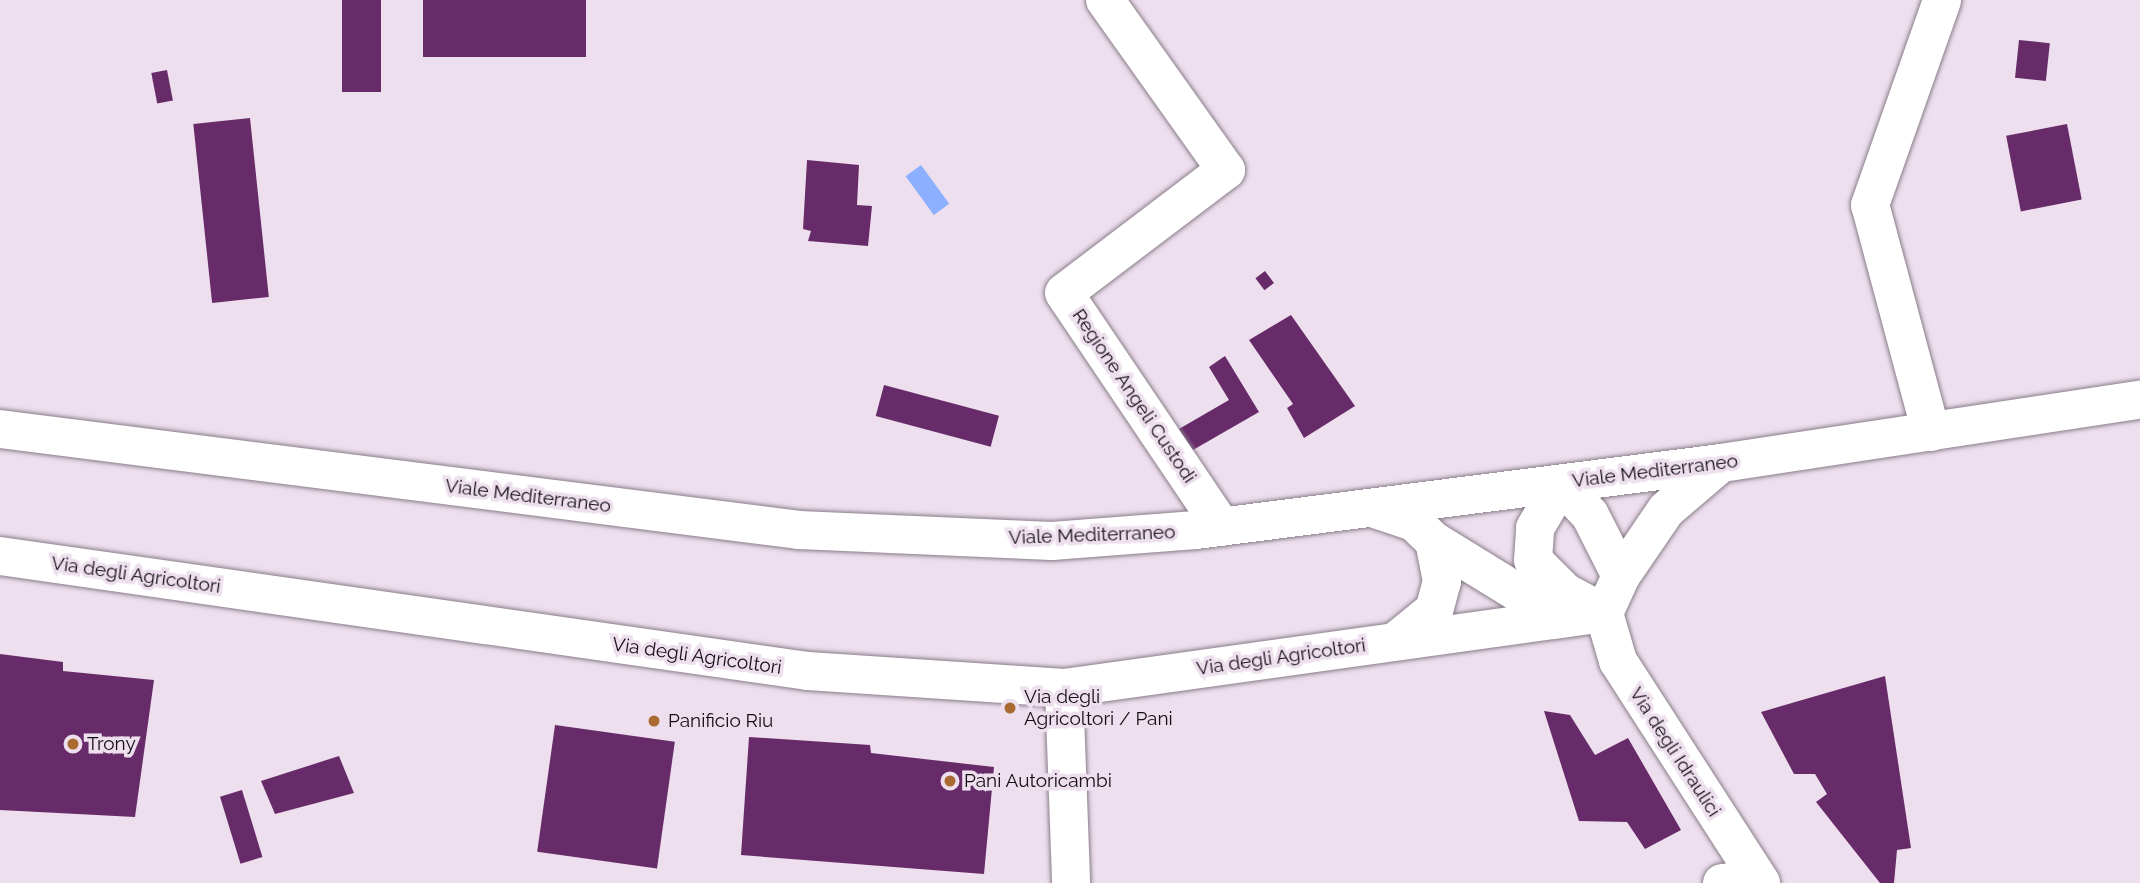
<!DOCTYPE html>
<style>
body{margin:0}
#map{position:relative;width:2140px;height:883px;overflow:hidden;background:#eddfed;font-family:Raleway,sans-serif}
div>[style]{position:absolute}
.water>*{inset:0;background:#8cb0ff;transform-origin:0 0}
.building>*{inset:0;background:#682b69;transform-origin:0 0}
.roads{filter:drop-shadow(0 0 2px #8a7d8a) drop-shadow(0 0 2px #8a7d8a)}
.minor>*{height:38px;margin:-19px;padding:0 19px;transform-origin:19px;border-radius:19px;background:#fff}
.major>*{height:38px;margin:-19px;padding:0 19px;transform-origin:19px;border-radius:19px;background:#fff}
.dots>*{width:19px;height:19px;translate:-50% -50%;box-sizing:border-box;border:4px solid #eddfed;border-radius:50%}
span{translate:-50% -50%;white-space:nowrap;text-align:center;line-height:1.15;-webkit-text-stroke:7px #eddfed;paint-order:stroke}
.street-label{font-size:19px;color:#140f14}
.poi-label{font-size:19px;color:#140f14}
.left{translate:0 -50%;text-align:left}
</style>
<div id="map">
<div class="water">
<i style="left:921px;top:165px;width:48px;height:19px;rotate:54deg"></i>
</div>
<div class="building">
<i style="left:342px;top:0;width:39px;height:92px"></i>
<i style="left:423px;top:0;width:163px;height:57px"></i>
<i style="left:2019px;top:40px;width:31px;height:38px;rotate:6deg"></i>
<i style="left:167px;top:70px;width:31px;height:16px;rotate:79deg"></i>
<i style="left:250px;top:118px;width:180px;height:57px;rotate:84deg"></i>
<i style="left:2067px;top:124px;width:77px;height:62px;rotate:79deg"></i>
<i style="clip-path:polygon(807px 160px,859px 165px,857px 205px,872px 206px,868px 246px,808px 241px,811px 231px,803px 229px)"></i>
<i style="left:1265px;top:271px;width:15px;height:12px;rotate:53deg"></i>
<i style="clip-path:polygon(1291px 315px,1355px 406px,1304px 438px,1287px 408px,1293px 404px,1249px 340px)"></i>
<i style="clip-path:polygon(1225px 356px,1259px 412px,1186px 454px,1172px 433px,1229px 400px,1209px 367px)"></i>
<i style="left:884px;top:385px;width:119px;height:32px;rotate:15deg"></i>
<i style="clip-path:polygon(0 654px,63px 662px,63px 671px,154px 680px,135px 817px,0 810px)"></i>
<i style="clip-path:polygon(1885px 676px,1911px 848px,1897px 850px,1894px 883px,1880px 883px,1816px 802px,1827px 794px,1815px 774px,1794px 774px,1761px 712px)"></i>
<i style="clip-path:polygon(1544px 711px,1570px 715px,1595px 755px,1628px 738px,1681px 830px,1645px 849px,1627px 822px,1579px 821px)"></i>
<i style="left:555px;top:725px;width:121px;height:128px;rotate:8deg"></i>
<i style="clip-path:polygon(749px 737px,870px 745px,871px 753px,994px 767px,984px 874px,741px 855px)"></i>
<i style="clip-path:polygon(339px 756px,354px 793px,275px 814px,261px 781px)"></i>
<i style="left:242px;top:790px;width:70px;height:23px;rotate:73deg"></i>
</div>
<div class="roads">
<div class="minor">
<i style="left:1105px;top:0;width:209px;rotate:54.6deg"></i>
<i style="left:1226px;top:170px;width:203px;rotate:142.8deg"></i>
<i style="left:1064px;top:293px;width:282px;rotate:56deg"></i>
<i style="left:1931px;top:432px;width:235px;rotate:-105deg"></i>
<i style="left:1870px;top:205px;width:217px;rotate:-70.6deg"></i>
<i style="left:1721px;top:463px;width:72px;rotate:139.5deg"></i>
<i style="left:1666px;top:510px;width:80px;rotate:124.3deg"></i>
<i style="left:1621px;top:576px;width:41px;rotate:114.7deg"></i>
<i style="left:1604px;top:613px;width:50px;rotate:73.7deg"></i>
<i style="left:1618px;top:661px;width:264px;rotate:57.2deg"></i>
<i style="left:1372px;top:508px;width:44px;rotate:18.4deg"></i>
<i style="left:1414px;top:522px;width:28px;rotate:44deg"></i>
<i style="left:1434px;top:541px;width:41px;rotate:78.7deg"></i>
<i style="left:1442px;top:581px;width:30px;rotate:105deg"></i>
<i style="left:1434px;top:610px;width:49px;rotate:140.8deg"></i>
<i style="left:1434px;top:541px;width:101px;rotate:31.6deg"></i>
<i style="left:1520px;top:594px;width:59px;rotate:12.6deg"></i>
<i style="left:0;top:556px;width:816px;rotate:8.1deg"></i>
<i style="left:808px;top:671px;width:257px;rotate:3.8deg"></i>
<i style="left:1064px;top:688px;width:545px;rotate:-7.91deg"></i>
<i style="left:1604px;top:613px;width:44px;rotate:-151.7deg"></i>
<i style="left:1565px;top:592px;width:45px;rotate:-135deg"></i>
<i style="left:1533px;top:560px;width:32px;rotate:-86deg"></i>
<i style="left:1535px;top:528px;width:51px;rotate:-59.4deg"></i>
<i style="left:1561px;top:484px;width:42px;rotate:46.9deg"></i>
<i style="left:1590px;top:515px;width:68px;rotate:63.1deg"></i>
<i style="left:1064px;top:688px;width:195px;rotate:87.9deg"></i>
<i style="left:1722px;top:883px;width:35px;rotate:-7deg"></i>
</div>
<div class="major">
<i style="left:0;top:429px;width:805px;rotate:7.2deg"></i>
<i style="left:799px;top:530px;width:253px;rotate:2.5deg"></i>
<i style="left:1052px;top:541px;width:144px;rotate:-4.4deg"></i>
<i style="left:1196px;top:530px;width:529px;rotate:-7.27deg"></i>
<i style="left:1721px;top:463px;width:424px;rotate:-8.6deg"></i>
</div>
</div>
<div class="dots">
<i style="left:1010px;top:708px;background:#aa6b32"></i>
<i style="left:654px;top:721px;background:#aa6b32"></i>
<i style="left:73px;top:744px;background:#aa6b32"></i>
<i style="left:950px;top:781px;background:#aa6b32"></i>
</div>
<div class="street-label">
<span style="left:1134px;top:396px;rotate:56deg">Regione Angeli Custodi</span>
<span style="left:1655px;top:471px;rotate:-7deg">Viale Mediterraneo</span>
<span style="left:528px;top:496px;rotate:7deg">Viale Mediterraneo</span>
<span style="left:1092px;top:535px;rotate:-2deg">Viale Mediterraneo</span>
<span style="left:136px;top:575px;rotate:8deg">Via degli Agricoltori</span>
<span style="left:697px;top:656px;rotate:8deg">Via degli Agricoltori</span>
<span style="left:1281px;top:657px;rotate:-8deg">Via degli Agricoltori</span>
<span style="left:1675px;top:752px;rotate:57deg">Via degli Idraulici</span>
</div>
<div class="poi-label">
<span class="left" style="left:1024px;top:708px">Via degli<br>Agricoltori / Pani</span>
<span class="left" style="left:668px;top:721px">Panificio Riu</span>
<span class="left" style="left:87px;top:744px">Trony</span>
<span class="left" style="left:964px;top:781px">Pani Autoricambi</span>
</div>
</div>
